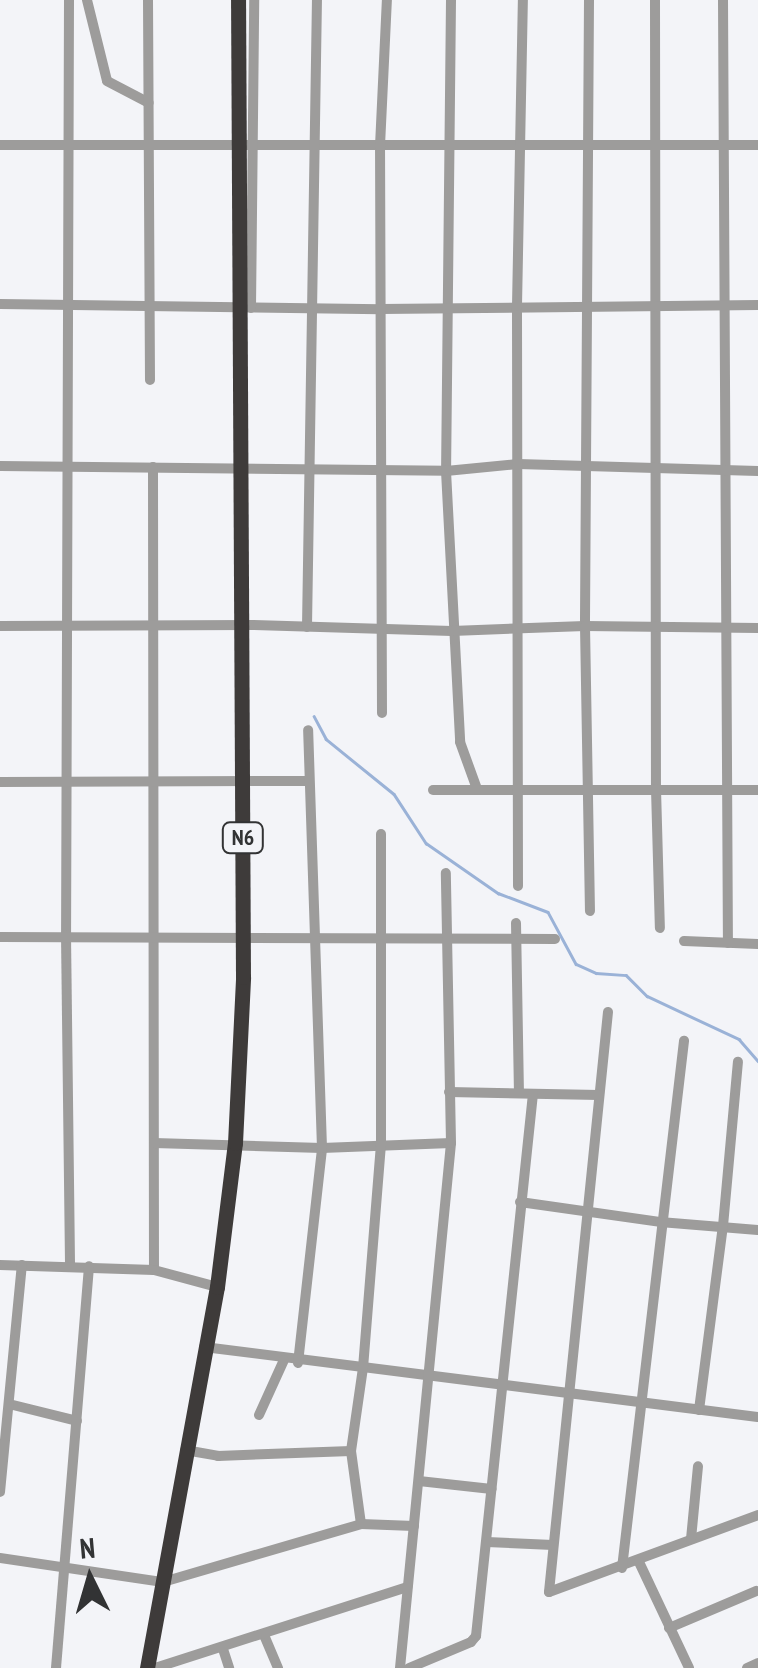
<!DOCTYPE html>
<style>
body{margin:0}
#map{position:relative;width:758px;height:1668px;overflow:hidden;background:#f3f4f8;font-family:"PT Sans Narrow",sans-serif}
div>[style]{position:absolute}
.stream>*{height:2.5px;margin:-1.25px;padding:0 1.25px;transform-origin:1.25px;border-radius:1.25px;background:#9ab2d7}
.minor>*{height:10px;margin:-5px;padding:0 5px;transform-origin:5px;border-radius:5px;background:#9d9c9b}
.highway>*{height:15px;margin:-7.5px;padding:0 7.5px;transform-origin:7.5px;border-radius:7.5px;background:#3e3b3a}
span{translate:-50% -50%;white-space:nowrap;text-align:center;line-height:1.15;-webkit-text-stroke:9px #f3f4f8;paint-order:stroke}
.shield-label span{padding:2px 8px;background:#f3f4f8;border:2px solid;border-radius:8px;-webkit-text-stroke-width:0}
.shield-label{font-size:22px;color:#323334;font-weight:700}
.north{position:absolute;left:40px;top:1528px;width:100px;height:100px;-webkit-text-stroke:8px #f3f4f8;paint-order:stroke;rotate:355deg;font-size:28px;font-weight:700;line-height:40px;text-align:center;color:#323334}
.north::after{content:'';display:block;margin:auto;width:35px;height:45px;background:#323334;clip-path:polygon(50% 0,100% 100%,50% 72%,0 100%)}
</style>
<div id="map">
<div class="stream">
<i style="left:314px;top:716px;width:26px;rotate:62deg"></i>
<i style="left:326px;top:739px;width:87px;rotate:39deg"></i>
<i style="left:394px;top:794px;width:59px;rotate:56.9deg"></i>
<i style="left:426px;top:843px;width:88px;rotate:34.8deg"></i>
<i style="left:498px;top:893px;width:53px;rotate:20.8deg"></i>
<i style="left:548px;top:912px;width:59px;rotate:61.7deg"></i>
<i style="left:576px;top:964px;width:22px;rotate:24deg"></i>
<i style="left:596px;top:973px;width:30px;rotate:4deg"></i>
<i style="left:626px;top:975px;width:30px;rotate:45deg"></i>
<i style="left:647px;top:996px;width:102px;rotate:25.1deg"></i>
<i style="left:739px;top:1039px;width:29px;rotate:49deg"></i>
</div>
<div class="minor">
<i style="left:69px;top:0;width:935px;rotate:90.18deg"></i>
<i style="left:66px;top:935px;width:330px;rotate:89.3deg"></i>
<i style="left:87px;top:0;width:83px;rotate:76.1deg"></i>
<i style="left:107px;top:81px;width:47px;rotate:27.6deg"></i>
<i style="left:148px;top:0;width:380px;rotate:89.7deg"></i>
<i style="left:451px;top:0;width:471px;rotate:90.6deg"></i>
<i style="left:446px;top:471px;width:271px;rotate:87deg"></i>
<i style="left:460px;top:742px;width:50px;rotate:70.1deg"></i>
<i style="left:589px;top:0;width:626px;rotate:90.37deg"></i>
<i style="left:585px;top:626px;width:285px;rotate:89deg"></i>
<i style="left:655px;top:0;width:789px;rotate:89.93deg"></i>
<i style="left:656px;top:789px;width:139px;rotate:88.4deg"></i>
<i style="left:723px;top:0;width:943px;rotate:89.7deg"></i>
<i style="left:0;top:145px;width:758px"></i>
<i style="left:0;top:304px;width:381px;rotate:0.8deg"></i>
<i style="left:381px;top:309px;width:377px;rotate:-0.6deg"></i>
<i style="left:251px;top:308px;width:308px;rotate:-89.4deg"></i>
<i style="left:0;top:466px;width:446px;rotate:0.6deg"></i>
<i style="left:446px;top:471px;width:72px;rotate:-5.6deg"></i>
<i style="left:518px;top:464px;width:240px;rotate:1.7deg"></i>
<i style="left:153px;top:467px;width:803px;rotate:89.93deg"></i>
<i style="left:0;top:626px;width:252px;rotate:-0.2deg"></i>
<i style="left:252px;top:625px;width:200px;rotate:1.7deg"></i>
<i style="left:452px;top:631px;width:133px;rotate:-2.2deg"></i>
<i style="left:585px;top:626px;width:173px;rotate:0.7deg"></i>
<i style="left:307px;top:627px;width:627px;rotate:-89.09deg"></i>
<i style="left:382px;top:713px;width:567px;rotate:-90.2deg"></i>
<i style="left:380px;top:146px;width:146px;rotate:-87.3deg"></i>
<i style="left:0;top:782px;width:308px;rotate:-0.2deg"></i>
<i style="left:433px;top:790px;width:325px"></i>
<i style="left:518px;top:886px;width:580px;rotate:-90.1deg"></i>
<i style="left:517px;top:306px;width:306px;rotate:-88.9deg"></i>
<i style="left:516px;top:923px;width:170px;rotate:89deg"></i>
<i style="left:0;top:937px;width:555px;rotate:0.21deg"></i>
<i style="left:684px;top:941px;width:74px;rotate:2.3deg"></i>
<i style="left:608px;top:1012px;width:583px;rotate:95.81deg"></i>
<i style="left:549px;top:1592px;width:223px;rotate:-20.2deg"></i>
<i style="left:449px;top:1092px;width:150px;rotate:1.1deg"></i>
<i style="left:154px;top:1143px;width:168px;rotate:1.7deg"></i>
<i style="left:322px;top:1148px;width:129px;rotate:-2.2deg"></i>
<i style="left:520px;top:1202px;width:141px;rotate:8.1deg"></i>
<i style="left:660px;top:1222px;width:98px;rotate:4.7deg"></i>
<i style="left:0;top:1265px;width:154px;rotate:1.9deg"></i>
<i style="left:154px;top:1270px;width:65px;rotate:15.1deg"></i>
<i style="left:204px;top:1347px;width:558px;rotate:7.2deg"></i>
<i style="left:298px;top:1363px;width:216px;rotate:-83.6deg"></i>
<i style="left:322px;top:1148px;width:418px;rotate:-91.9deg"></i>
<i style="left:9px;top:1404px;width:70px;rotate:14deg"></i>
<i style="left:699px;top:1410px;width:186px;rotate:-82.6deg"></i>
<i style="left:723px;top:1226px;width:165px;rotate:-84.8deg"></i>
<i style="left:259px;top:1415px;width:60px;rotate:-65.6deg"></i>
<i style="left:185px;top:1450px;width:34px;rotate:10deg"></i>
<i style="left:218px;top:1456px;width:133px;rotate:-2.2deg"></i>
<i style="left:419px;top:1481px;width:73px;rotate:6.3deg"></i>
<i style="left:0;top:1492px;width:228px;rotate:-84.5deg"></i>
<i style="left:361px;top:1524px;width:74px;rotate:-97.8deg"></i>
<i style="left:351px;top:1451px;width:84px;rotate:-81.8deg"></i>
<i style="left:363px;top:1368px;width:223px;rotate:-85.4deg"></i>
<i style="left:381px;top:1146px;width:312px;rotate:-90deg"></i>
<i style="left:691px;top:1539px;width:73px;rotate:-84.5deg"></i>
<i style="left:487px;top:1542px;width:66px;rotate:2.6deg"></i>
<i style="left:0;top:1558px;width:165px;rotate:8.4deg"></i>
<i style="left:163px;top:1582px;width:206px;rotate:-16.3deg"></i>
<i style="left:361px;top:1524px;width:53px;rotate:2.2deg"></i>
<i style="left:639px;top:1562px;width:117px;rotate:64.7deg"></i>
<i style="left:622px;top:1568px;width:531px;rotate:-83.29deg"></i>
<i style="left:669px;top:1628px;width:95px;rotate:-23deg"></i>
<i style="left:264px;top:1635px;width:36px;rotate:67deg"></i>
<i style="left:223px;top:1649px;width:20px;rotate:72deg"></i>
<i style="left:56px;top:1668px;width:403px;rotate:-85.3deg"></i>
<i style="left:155px;top:1668px;width:265px;rotate:-17.8deg"></i>
<i style="left:400px;top:1668px;width:527px;rotate:-84.45deg"></i>
<i style="left:451px;top:1143px;width:270px;rotate:-91.1deg"></i>
<i style="left:409px;top:1668px;width:67px;rotate:-22.8deg"></i>
<i style="left:471px;top:1642px;width:8px;rotate:-50deg"></i>
<i style="left:476px;top:1636px;width:545px;rotate:-84deg"></i>
<i style="left:747px;top:1668px;width:12px;rotate:-24deg"></i>
</div>
<div class="highway">
<i style="left:147px;top:1668px;width:387px;rotate:-79.6deg"></i>
<i style="left:217px;top:1287px;width:145px;rotate:-82.9deg"></i>
<i style="left:235px;top:1143px;width:166px;rotate:-87.2deg"></i>
<i style="left:243px;top:977px;width:977px;rotate:-90.29deg"></i>
</div>
<div class="shield-label">
<span style="left:243px;top:838px">N6</span>
</div>
<div class="north">N</div>
</div>
